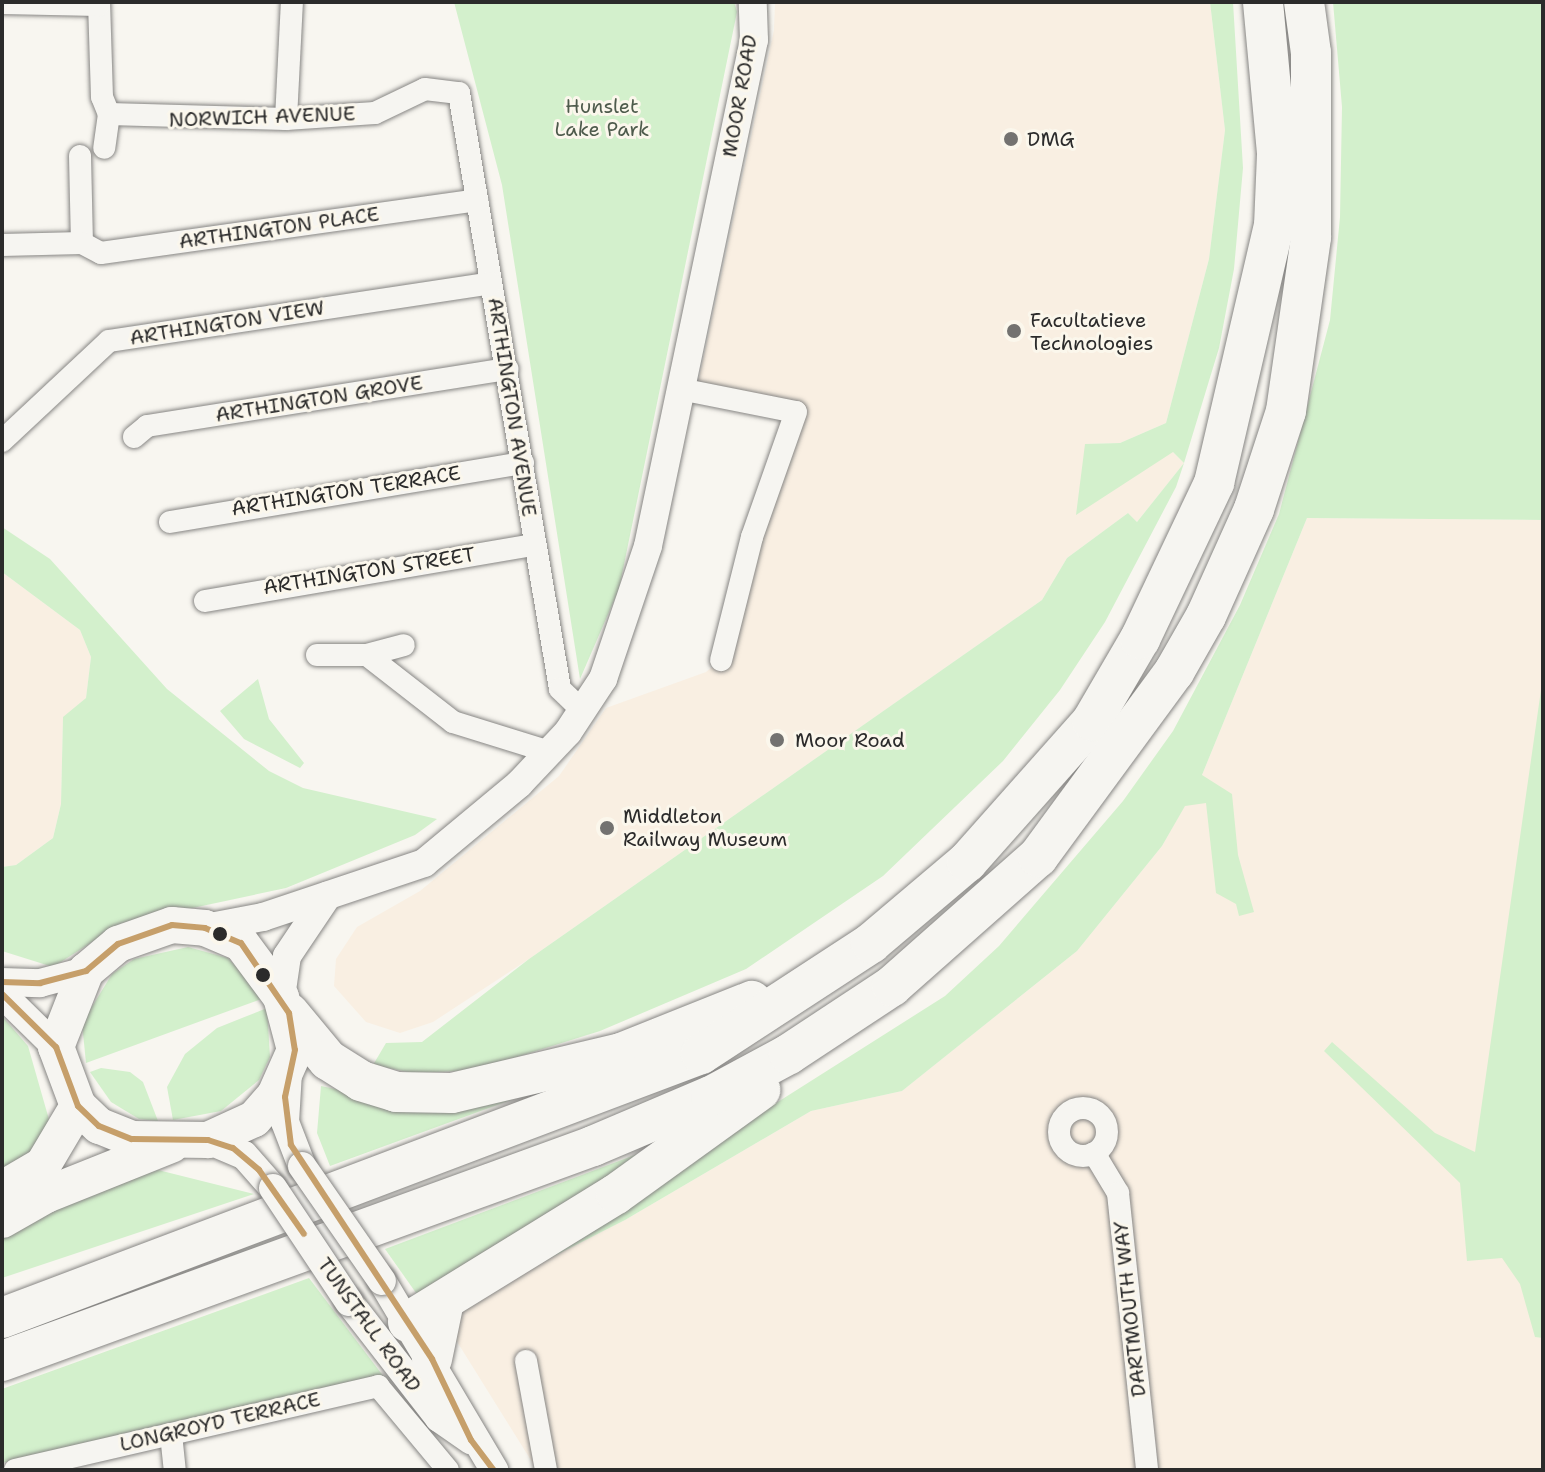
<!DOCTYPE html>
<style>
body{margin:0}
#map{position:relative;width:1545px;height:1472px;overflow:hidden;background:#f8f6f0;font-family:"Shantell Sans",sans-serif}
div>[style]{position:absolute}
.built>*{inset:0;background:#f9efe2}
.green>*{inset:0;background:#d3f0cc}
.roads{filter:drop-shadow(0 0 2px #878684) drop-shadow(0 0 2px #878684)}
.minor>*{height:22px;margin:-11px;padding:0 11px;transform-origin:11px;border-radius:11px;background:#f6f5f1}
.minor>.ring{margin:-11px;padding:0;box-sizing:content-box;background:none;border:22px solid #f6f5f1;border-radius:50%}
.tertiary>*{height:28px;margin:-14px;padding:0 14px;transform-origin:14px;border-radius:14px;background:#f6f5f1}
.trunk>*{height:36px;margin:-18px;padding:0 18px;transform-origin:18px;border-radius:18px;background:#f6f5f1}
.motorway>*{height:40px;margin:-20px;padding:0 20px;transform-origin:20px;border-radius:20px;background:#f6f5f1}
.bridges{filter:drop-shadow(0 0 2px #878684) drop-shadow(0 0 2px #878684)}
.tertiary-bridge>*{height:28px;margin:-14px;padding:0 14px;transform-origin:14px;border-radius:14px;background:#f6f5f1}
.bus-1>*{height:6px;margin:-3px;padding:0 3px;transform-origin:3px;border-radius:3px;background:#c69f6a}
.dots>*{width:22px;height:22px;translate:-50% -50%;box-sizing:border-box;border:4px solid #fbf7ec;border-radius:50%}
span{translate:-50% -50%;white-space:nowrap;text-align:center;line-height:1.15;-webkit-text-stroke:6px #fbf7ec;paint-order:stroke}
.street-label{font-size:20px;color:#2b2b2b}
.park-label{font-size:20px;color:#4e5b4c}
.poi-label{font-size:20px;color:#2b2b2b}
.left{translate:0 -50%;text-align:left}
.frame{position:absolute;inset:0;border:4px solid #2b2b2b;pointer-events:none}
</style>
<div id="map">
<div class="built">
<i style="clip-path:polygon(775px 2px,1210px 2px,1225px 130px,1209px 259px,1166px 423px,1120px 443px,1086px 444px,1173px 452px,1184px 463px,1137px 522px,1128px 513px,1067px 558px,1042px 600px,529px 959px,433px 1022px,400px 1033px,366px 1022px,334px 986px,336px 959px,357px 927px,420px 891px,559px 776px,606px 708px,706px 672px,721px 660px,796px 412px,696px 392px,774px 30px)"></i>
<i style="clip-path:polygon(1307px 518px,1543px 520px,1543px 1470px,537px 1470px,456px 1340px,458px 1305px,625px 1220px,811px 1111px,902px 1091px,1077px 951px,1162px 846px,1202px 775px)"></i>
<i style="clip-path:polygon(2px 572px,80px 630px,91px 657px,86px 698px,63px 718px,61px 804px,53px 838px,16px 865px,2px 867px)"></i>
</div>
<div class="green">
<i style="clip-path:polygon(454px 2px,734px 2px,737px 12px,619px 589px,580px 679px,502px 185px)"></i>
<i style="clip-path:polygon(1210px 2px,1233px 2px,1243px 168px,1234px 269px,1219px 348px,1184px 463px,1176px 487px,1105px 622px,1060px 690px,1003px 761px,883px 876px,746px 969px,600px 1031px,517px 1057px,462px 1071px,413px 1073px,373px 1065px,386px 1043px,422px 1042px,529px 959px,1042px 600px,1067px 558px,1128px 513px,1137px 522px,1184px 463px,1173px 452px,1076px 515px,1085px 444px,1120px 443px,1166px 423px,1209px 259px,1225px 130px)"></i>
<i style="clip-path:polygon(1333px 2px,1543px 2px,1543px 520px,1307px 518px,1202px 775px,1232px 794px,1238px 855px,1254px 912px,1239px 916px,1236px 904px,1216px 893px,1206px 803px,1185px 806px,1162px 846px,1077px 951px,902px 1091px,811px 1111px,625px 1220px,458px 1305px,945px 996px,999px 946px,1123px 801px,1173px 731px,1240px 605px,1279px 514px,1330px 320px,1340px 217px,1342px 107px)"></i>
<i style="clip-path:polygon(2px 527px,50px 559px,167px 689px,269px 771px,303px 788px,437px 819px,415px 835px,286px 888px,122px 923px,53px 967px,2px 951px,2px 867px,16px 865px,53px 838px,61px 804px,63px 717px,86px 698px,91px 657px,80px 630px,2px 572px)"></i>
<i style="clip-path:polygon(1543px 676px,1543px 1338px,1535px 1337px,1520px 1284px,1502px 1258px,1467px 1261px,1460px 1183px,1324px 1051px,1332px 1042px,1435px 1133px,1475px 1152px)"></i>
<i style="clip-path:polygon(258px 679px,269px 719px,304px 763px,300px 768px,244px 739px,220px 711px)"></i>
<i style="clip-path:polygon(188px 947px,228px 958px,264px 998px,86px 1063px,82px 1023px,112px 974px,134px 959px)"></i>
<i style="clip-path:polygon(267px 1008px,270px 1057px,259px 1080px,221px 1111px,173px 1120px,167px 1087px,185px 1054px,217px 1028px)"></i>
<i style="clip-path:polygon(2px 1016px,28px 1046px,50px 1123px,37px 1148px,2px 1177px)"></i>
<i style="clip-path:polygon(639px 1053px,330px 1166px,317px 1133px,321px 1086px,368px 1096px)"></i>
<i style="clip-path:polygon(101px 1068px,130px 1072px,143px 1082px,158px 1121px,139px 1119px,111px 1102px,90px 1072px)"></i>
<i style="clip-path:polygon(672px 1141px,421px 1300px,385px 1249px)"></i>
<i style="clip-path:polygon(158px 1170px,254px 1194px,2px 1278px,2px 1235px,84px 1192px)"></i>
<i style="clip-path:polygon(309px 1278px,384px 1377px,2px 1463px,2px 1389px)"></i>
</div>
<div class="roads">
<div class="minor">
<i style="left:99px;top:2px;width:95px;rotate:88.2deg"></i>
<i style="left:102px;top:97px;width:18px;rotate:68deg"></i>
<i style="left:109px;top:114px;width:34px;rotate:98deg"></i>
<i style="left:2px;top:3px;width:97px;rotate:1.2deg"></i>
<i style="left:109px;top:114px;width:177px;rotate:1.6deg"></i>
<i style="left:286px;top:119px;width:89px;rotate:-3.9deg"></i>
<i style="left:375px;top:113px;width:55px;rotate:-25.6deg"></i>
<i style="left:425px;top:89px;width:34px;rotate:7deg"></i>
<i style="left:459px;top:93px;width:604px;rotate:80.38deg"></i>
<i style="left:560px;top:689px;width:32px;rotate:44deg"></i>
<i style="left:286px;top:119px;width:117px;rotate:-87.1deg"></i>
<i style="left:80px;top:156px;width:87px;rotate:88.7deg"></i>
<i style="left:2px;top:245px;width:80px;rotate:-1.4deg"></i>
<i style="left:82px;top:243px;width:21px;rotate:28deg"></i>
<i style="left:101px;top:253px;width:380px;rotate:-8deg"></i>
<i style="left:680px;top:389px;width:118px;rotate:11.2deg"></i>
<i style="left:796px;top:412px;width:133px;rotate:109.4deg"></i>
<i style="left:752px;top:537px;width:127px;rotate:104.1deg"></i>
<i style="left:134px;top:437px;width:17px;rotate:-40deg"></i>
<i style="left:147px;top:426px;width:365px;rotate:-9deg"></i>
<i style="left:2px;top:441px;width:146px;rotate:-43.1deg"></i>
<i style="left:109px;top:341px;width:386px;rotate:-8.6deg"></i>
<i style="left:170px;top:522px;width:358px;rotate:-9.5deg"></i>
<i style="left:205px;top:601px;width:334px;rotate:-9.7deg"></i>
<i style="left:317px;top:655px;width:50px"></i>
<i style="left:367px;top:655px;width:109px;rotate:37.9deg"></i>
<i style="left:453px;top:722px;width:102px;rotate:17.2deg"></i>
<i style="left:367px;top:655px;width:38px;rotate:-15deg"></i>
<i class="ring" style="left:1059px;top:1108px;width:26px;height:26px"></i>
<i style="left:1094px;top:1153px;width:47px;rotate:59deg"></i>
<i style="left:1118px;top:1193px;width:279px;rotate:84deg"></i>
<i style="left:526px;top:1361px;width:111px;rotate:79.6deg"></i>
<i style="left:171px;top:1434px;width:36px;rotate:84deg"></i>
<i style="left:15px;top:1470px;width:373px;rotate:-13deg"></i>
<i style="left:378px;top:1386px;width:109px;rotate:50.2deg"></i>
</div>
<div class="tertiary">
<i style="left:205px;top:928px;width:59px;rotate:-10.7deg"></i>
<i style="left:263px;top:917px;width:170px;rotate:-18.5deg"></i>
<i style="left:424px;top:863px;width:124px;rotate:-39.7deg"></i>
<i style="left:519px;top:784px;width:71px;rotate:-46.7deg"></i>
<i style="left:568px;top:732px;width:64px;rotate:-56.6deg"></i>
<i style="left:603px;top:679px;width:140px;rotate:-71.3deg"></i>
<i style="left:648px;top:546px;width:517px;rotate:-78.17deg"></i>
<i style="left:754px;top:40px;width:38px;rotate:-92deg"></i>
<i style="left:2px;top:982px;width:38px;rotate:2deg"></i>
<i style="left:40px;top:983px;width:48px;rotate:-14.6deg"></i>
<i style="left:2px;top:994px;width:76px;rotate:44.5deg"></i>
<i style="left:281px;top:997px;width:41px;rotate:-81.7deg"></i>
<i style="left:287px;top:956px;width:73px;rotate:-56.1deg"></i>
<i style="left:288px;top:1072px;width:50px;rotate:93.4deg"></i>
<i style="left:285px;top:1122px;width:47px;rotate:68.9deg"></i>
<i style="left:208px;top:1140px;width:39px;rotate:23deg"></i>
<i style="left:244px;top:1155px;width:44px;rotate:48.7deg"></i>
<i style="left:382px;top:1281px;width:220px;rotate:59.3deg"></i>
<i style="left:349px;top:1302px;width:147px;rotate:52.2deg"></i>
<i style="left:439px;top:1418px;width:39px;rotate:35deg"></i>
</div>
<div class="trunk">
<i style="left:172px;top:925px;width:33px;rotate:5deg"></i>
<i style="left:205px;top:928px;width:39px;rotate:23deg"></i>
<i style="left:241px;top:943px;width:67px;rotate:53.5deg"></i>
<i style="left:281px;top:997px;width:55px;rotate:75.2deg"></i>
<i style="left:295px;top:1050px;width:49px;rotate:114deg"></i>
<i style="left:275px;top:1095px;width:32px;rotate:131deg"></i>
<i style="left:254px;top:1119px;width:51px;rotate:155.5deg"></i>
<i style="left:208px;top:1140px;width:76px;rotate:-179.2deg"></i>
<i style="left:132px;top:1139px;width:35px;rotate:-158deg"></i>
<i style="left:99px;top:1126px;width:29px;rotate:-136deg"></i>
<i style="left:78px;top:1106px;width:63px;rotate:-110.4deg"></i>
<i style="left:56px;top:1047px;width:82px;rotate:-68.5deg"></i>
<i style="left:86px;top:971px;width:42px;rotate:-40.2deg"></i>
<i style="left:118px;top:944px;width:57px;rotate:-19.4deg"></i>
<i style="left:2px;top:1189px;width:48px;rotate:-30.3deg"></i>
<i style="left:43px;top:1165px;width:69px;rotate:-59.3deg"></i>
<i style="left:2px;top:1220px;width:51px;rotate:-29.6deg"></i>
<i style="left:46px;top:1195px;width:135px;rotate:-21.8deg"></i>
</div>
<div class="motorway">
<i style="left:289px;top:1013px;width:61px;rotate:50.3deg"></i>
<i style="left:328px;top:1060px;width:39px;rotate:32deg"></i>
<i style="left:361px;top:1081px;width:37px;rotate:17deg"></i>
<i style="left:396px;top:1092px;width:56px;rotate:1deg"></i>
<i style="left:452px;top:1093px;width:174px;rotate:-13.3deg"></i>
<i style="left:621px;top:1053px;width:141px;rotate:-21.7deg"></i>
<i style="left:2px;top:1318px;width:747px;rotate:-20.69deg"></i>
<i style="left:701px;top:1054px;width:203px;rotate:-33.1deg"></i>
<i style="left:871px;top:943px;width:126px;rotate:-40.2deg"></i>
<i style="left:967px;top:862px;width:188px;rotate:-48.4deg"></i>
<i style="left:1092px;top:721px;width:95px;rotate:-59.7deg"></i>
<i style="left:1140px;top:639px;width:173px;rotate:-64.6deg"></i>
<i style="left:1214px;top:483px;width:264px;rotate:-76.9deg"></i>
<i style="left:1274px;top:226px;width:73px;rotate:-87.6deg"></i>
<i style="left:1277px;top:153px;width:152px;rotate:-95.3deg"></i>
<i style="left:408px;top:1322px;width:244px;rotate:-31.6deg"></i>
<i style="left:616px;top:1194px;width:178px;rotate:-35.8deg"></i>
<i style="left:432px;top:1359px;width:59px;rotate:-78.3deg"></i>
<i style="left:2px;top:1361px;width:629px;rotate:-19.99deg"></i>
<i style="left:593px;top:1146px;width:128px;rotate:-23deg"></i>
<i style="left:711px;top:1096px;width:89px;rotate:-28.3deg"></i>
<i style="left:789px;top:1054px;width:123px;rotate:-33.4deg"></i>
<i style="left:892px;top:986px;width:195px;rotate:-41.5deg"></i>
<i style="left:1038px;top:857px;width:230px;rotate:-53.7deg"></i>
<i style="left:1174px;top:672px;width:64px;rotate:-60.3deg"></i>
<i style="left:1206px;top:616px;width:117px;rotate:-65.8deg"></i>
<i style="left:1254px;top:509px;width:103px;rotate:-71.9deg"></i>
<i style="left:1286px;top:411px;width:176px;rotate:-81.8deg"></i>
<i style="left:1311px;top:237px;width:184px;rotate:-90deg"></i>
<i style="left:1311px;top:53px;width:51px;rotate:-97.8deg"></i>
</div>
</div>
<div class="bridges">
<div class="tertiary-bridge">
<i style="left:302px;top:1166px;width:140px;rotate:55.2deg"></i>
<i style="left:273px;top:1188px;width:137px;rotate:56.3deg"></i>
</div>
</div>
<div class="bus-1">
<i style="left:2px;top:982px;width:38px;rotate:2deg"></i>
<i style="left:40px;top:983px;width:48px;rotate:-14.6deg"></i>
<i style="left:86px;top:971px;width:42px;rotate:-40.2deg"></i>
<i style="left:118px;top:944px;width:57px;rotate:-19.4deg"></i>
<i style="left:172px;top:925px;width:33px;rotate:5deg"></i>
<i style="left:205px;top:928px;width:39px;rotate:23deg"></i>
<i style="left:241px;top:943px;width:85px;rotate:55.6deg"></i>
<i style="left:289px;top:1013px;width:37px;rotate:81deg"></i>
<i style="left:295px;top:1050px;width:48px;rotate:102deg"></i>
<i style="left:285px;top:1097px;width:48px;rotate:82.9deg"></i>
<i style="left:291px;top:1145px;width:256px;rotate:56.6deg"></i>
<i style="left:432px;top:1359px;width:90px;rotate:64.3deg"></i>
<i style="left:471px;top:1440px;width:38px;rotate:53deg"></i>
<i style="left:2px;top:994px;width:76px;rotate:44.5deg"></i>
<i style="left:56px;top:1047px;width:63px;rotate:69.6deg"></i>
<i style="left:78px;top:1106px;width:29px;rotate:44deg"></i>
<i style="left:99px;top:1126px;width:35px;rotate:22deg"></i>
<i style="left:132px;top:1139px;width:76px;rotate:0.8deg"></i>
<i style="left:208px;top:1140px;width:26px;rotate:18deg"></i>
<i style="left:233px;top:1148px;width:34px;rotate:40deg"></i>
<i style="left:259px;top:1170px;width:78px;rotate:54.9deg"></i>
</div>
<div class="dots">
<i style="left:1011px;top:139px;background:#737270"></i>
<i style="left:1014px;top:331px;background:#737270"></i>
<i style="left:777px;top:740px;background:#737270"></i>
<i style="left:607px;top:828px;background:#737270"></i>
<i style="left:220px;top:934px;background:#2b2b2b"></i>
<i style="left:263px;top:975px;background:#2b2b2b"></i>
</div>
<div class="street-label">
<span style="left:740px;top:96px;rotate:-80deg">MOOR ROAD</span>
<span style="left:262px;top:117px;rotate:-2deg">NORWICH AVENUE</span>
<span style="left:279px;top:228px;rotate:-8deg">ARTHINGTON PLACE</span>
<span style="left:227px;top:323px;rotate:-9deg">ARTHINGTON VIEW</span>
<span style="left:319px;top:399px;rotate:-9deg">ARTHINGTON GROVE</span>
<span style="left:512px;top:407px;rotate:81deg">ARTHINGTON AVENUE</span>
<span style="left:346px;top:491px;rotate:-9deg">ARTHINGTON TERRACE</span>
<span style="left:369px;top:571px;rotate:-9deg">ARTHINGTON STREET</span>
<span style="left:1130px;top:1309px;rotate:-96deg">DARTMOUTH WAY</span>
<span style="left:369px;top:1325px;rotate:54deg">TUNSTALL ROAD</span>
<span style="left:220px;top:1422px;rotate:-13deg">LONGROYD TERRACE</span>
</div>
<div class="park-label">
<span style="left:602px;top:118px">Hunslet<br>Lake Park</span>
</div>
<div class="poi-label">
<span class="left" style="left:1027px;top:139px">DMG</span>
<span class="left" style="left:1030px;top:332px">Facultatieve<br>Technologies</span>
<span class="left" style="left:795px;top:740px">Moor Road</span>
<span class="left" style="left:623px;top:828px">Middleton<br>Railway Museum</span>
</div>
<div class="frame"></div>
</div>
